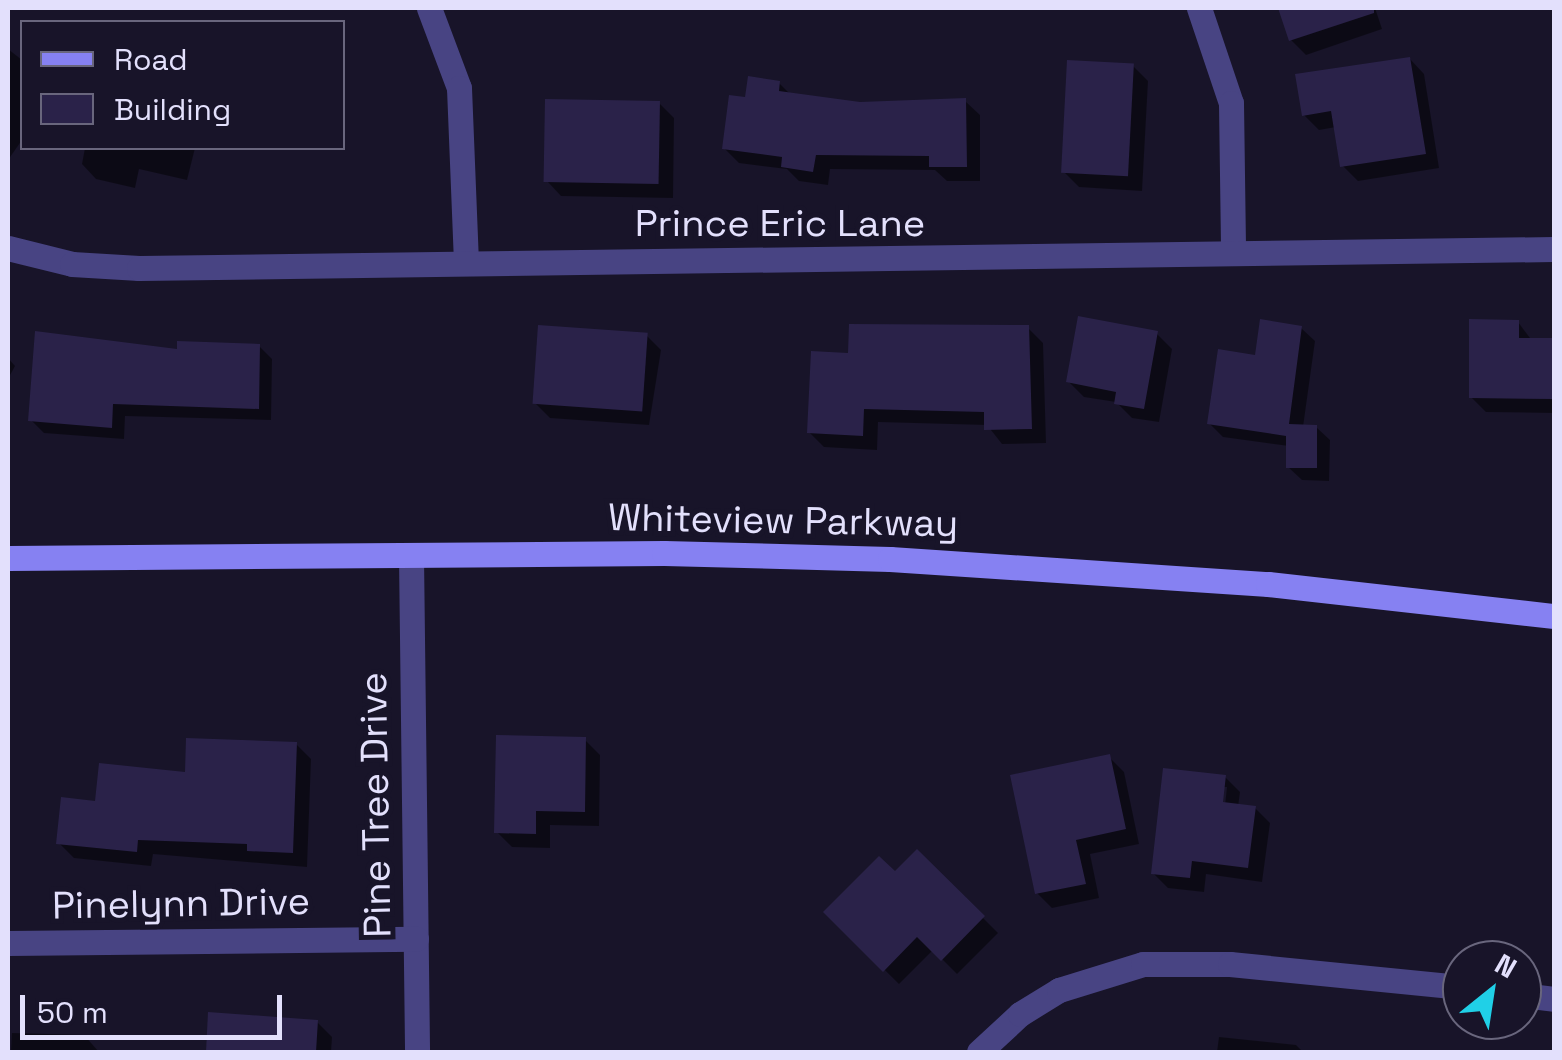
<!DOCTYPE html>
<style>
body{margin:0}
#map{position:relative;width:1562px;height:1060px;overflow:hidden;background:#181429;font-family:"Space Grotesk",sans-serif}
div>[style]{position:absolute}
.shadow>*{inset:0;background:#0007}
.building>*{inset:0;background:#2a2249;transform-origin:0 0}
.street>*{height:25px;margin:-12.5px;padding:0 12.5px;transform-origin:12.5px;border-radius:12.5px;background:#484483}
.secondary>*{height:25px;margin:-12.5px;padding:0 12.5px;transform-origin:12.5px;border-radius:12.5px;background:#8681f2}
span{translate:-50% -50%;white-space:nowrap;text-align:center;line-height:1.15;-webkit-text-stroke:10px #181429;paint-order:stroke}
.street-label{font-size:38px;color:#e3e0fc}
.frame{position:absolute;inset:0;border:10px solid #e3e0fc;pointer-events:none}
.legend{position:absolute;left:20px;top:20px;width:325px;height:130px;box-sizing:border-box;background:#181429;border:2px solid #69667d;margin:0;padding:12px 18px;list-style:none;font-size:30px;color:#e3e0fc}
.legend li{display:flex;align-items:center;gap:20px;height:50px}
.legend b{width:50px;border:2px solid #69667d}
.north{position:absolute;left:1442px;top:940px;width:100px;height:100px;box-sizing:border-box;background:#181429;border:2px solid #69667d;border-radius:50%;rotate:30deg;font-size:28px;font-weight:700;line-height:40px;text-align:center;color:#e3e0fc}
.north::after{content:'';display:block;margin:auto;width:35px;height:45px;background:#20d0e7;clip-path:polygon(50% 0,100% 100%,50% 72%,0 100%)}
.scale{position:absolute;left:20px;top:995px;width:262px;height:45px;box-sizing:border-box;border:5px solid #e3e0fc;border-top:0;padding-left:12px;font-size:30px;line-height:35px;white-space:nowrap;color:#e3e0fc;-webkit-text-stroke:8px #181429;paint-order:stroke}
</style>
<div id="map">
<div class="shadow">
<i style="clip-path:polygon(1280px 8px,1375px 8px,1382px 29px,1306px 55px,1291px 40px)"></i>
<i style="clip-path:polygon(8px 49px,22px 60px,22px 140px,8px 160px)"></i>
<i style="clip-path:polygon(1410px 59px,1424px 74px,1439px 168px,1358px 181px,1343px 166px,1336px 127px,1319px 130px,1304px 115px)"></i>
<i style="clip-path:polygon(1133px 66px,1148px 81px,1142px 191px,1079px 187px,1064px 172px)"></i>
<i style="clip-path:polygon(779px 83px,791px 95px,860px 105px,965px 101px,980px 115px,980px 181px,947px 181px,935px 170px,830px 169px,828px 185px,799px 181px,787px 169px,739px 163px,724px 148px,747px 100px)"></i>
<i style="clip-path:polygon(659px 103px,674px 118px,673px 198px,561px 196px,547px 181px)"></i>
<i style="clip-path:polygon(85px 148px,195px 148px,187px 180px,139px 169px,135px 188px,96px 179px,82px 164px)"></i>
<i style="clip-path:polygon(1518px 322px,1533px 342px,1554px 344px,1554px 413px,1486px 412px,1471px 397px)"></i>
<i style="clip-path:polygon(1028px 328px,1043px 343px,1046px 443px,1002px 444px,987px 425px,878px 422px,877px 450px,824px 447px,809px 432px,850px 356px)"></i>
<i style="clip-path:polygon(1301px 328px,1315px 341px,1303px 427px,1316px 427px,1330px 440px,1329px 481px,1302px 480px,1288px 467px,1289px 446px,1223px 437px,1210px 424px,1257px 357px)"></i>
<i style="clip-path:polygon(1157px 334px,1172px 349px,1159px 422px,1132px 418px,1116px 402px,1084px 397px,1069px 382px)"></i>
<i style="clip-path:polygon(647px 336px,661px 350px,649px 425px,550px 418px,535px 403px)"></i>
<i style="clip-path:polygon(259px 346px,272px 359px,271px 420px,125px 416px,124px 439px,44px 433px,31px 420px,179px 351px)"></i>
<i style="clip-path:polygon(8px 358px,15px 366px,8px 379px)"></i>
<i style="clip-path:polygon(585px 740px,600px 755px,599px 826px,550px 825px,550px 848px,512px 847px,497px 832px)"></i>
<i style="clip-path:polygon(296px 744px,311px 759px,307px 867px,153px 854px,151px 866px,74px 858px,59px 843px,97px 803px)"></i>
<i style="clip-path:polygon(1109px 757px,1124px 772px,1139px 844px,1090px 854px,1099px 898px,1052px 908px,1037px 893px)"></i>
<i style="clip-path:polygon(evenodd,1225px 777px,1240px 792px,1238px 807px,1255px 808px,1270px 823px,1262px 882px,1206px 874px,1204px 892px,1168px 888px,1153px 873px,1225px 777px,1222px 787px,1227px 787px,1224px 815px,1222px 787px)"></i>
<i style="clip-path:polygon(917px 852px,998px 933px,957px 974px,933px 950px,899px 984px,826px 912px,895px 875px)"></i>
<i style="clip-path:polygon(211px 1015px,317px 1022px,332px 1037px,331px 1052px,208px 1052px)"></i>
<i style="clip-path:polygon(12px 1033px,84px 1035px,99px 1052px,11px 1052px)"></i>
<i style="clip-path:polygon(1219px 1037px,1296px 1045px,1303px 1052px,1217px 1052px)"></i>
</div>
<div class="building">
<i style="clip-path:polygon(1278px 8px,1374px 8px,1374px 13px,1289px 41px)"></i>
<i style="clip-path:polygon(1410px 57px,1426px 154px,1340px 167px,1331px 111px,1302px 116px,1295px 74px)"></i>
<i style="left:1067px;top:60px;width:67px;height:113px;rotate:3deg"></i>
<i style="clip-path:polygon(748px 76px,780px 81px,779px 91px,860px 102px,966px 98px,967px 167px,929px 167px,929px 156px,816px 155px,813px 172px,781px 167px,782px 157px,722px 149px,729px 95px,745px 97px)"></i>
<i style="left:545px;top:99px;width:115px;height:83px;rotate:1deg"></i>
<i style="clip-path:polygon(1078px 316px,1158px 331px,1144px 409px,1114px 404px,1116px 392px,1066px 382px)"></i>
<i style="clip-path:polygon(1260px 319px,1302px 326px,1289px 424px,1317px 425px,1317px 468px,1286px 468px,1286px 436px,1207px 424px,1218px 349px,1255px 355px)"></i>
<i style="clip-path:polygon(1469px 319px,1519px 320px,1519px 338px,1554px 338px,1554px 399px,1469px 398px)"></i>
<i style="clip-path:polygon(849px 324px,1029px 325px,1032px 429px,984px 430px,984px 412px,864px 409px,863px 436px,807px 433px,811px 351px,848px 353px)"></i>
<i style="left:538px;top:325px;width:110px;height:79px;rotate:4deg"></i>
<i style="clip-path:polygon(35px 331px,177px 349px,177px 341px,260px 344px,259px 409px,113px 404px,112px 428px,28px 421px)"></i>
<i style="clip-path:polygon(496px 735px,586px 737px,585px 812px,536px 811px,536px 834px,494px 833px)"></i>
<i style="clip-path:polygon(186px 738px,297px 742px,293px 853px,247px 851px,247px 844px,138px 840px,137px 852px,56px 844px,61px 797px,95px 801px,99px 763px,185px 772px)"></i>
<i style="clip-path:polygon(1110px 754px,1126px 829px,1076px 840px,1086px 884px,1035px 894px,1010px 775px)"></i>
<i style="clip-path:polygon(1163px 768px,1226px 775px,1223px 802px,1256px 806px,1248px 868px,1192px 861px,1190px 878px,1151px 874px)"></i>
<i style="clip-path:polygon(917px 849px,985px 916px,941px 961px,917px 937px,883px 972px,823px 912px,879px 856px,895px 871px)"></i>
<i style="clip-path:polygon(208px 1012px,318px 1020px,316px 1052px,206px 1052px)"></i>
</div>
<div class="street">
<i style="left:429px;top:8px;width:85px;rotate:69.4deg"></i>
<i style="left:459px;top:88px;width:174px;rotate:87.7deg"></i>
<i style="left:1199px;top:8px;width:100px;rotate:71.4deg"></i>
<i style="left:1231px;top:103px;width:149px;rotate:89.2deg"></i>
<i style="left:8px;top:248px;width:66px;rotate:14deg"></i>
<i style="left:72px;top:264px;width:67px;rotate:3.4deg"></i>
<i style="left:139px;top:268px;width:1415px;rotate:-0.77deg"></i>
<i style="left:411px;top:556px;width:496px;rotate:89.3deg"></i>
<i style="left:8px;top:943px;width:408px;rotate:-0.6deg"></i>
<i style="left:1522px;top:995px;width:32px;rotate:7deg"></i>
<i style="left:979px;top:1052px;width:56px;rotate:-42.8deg"></i>
<i style="left:1020px;top:1014px;width:46px;rotate:-31.6deg"></i>
<i style="left:1059px;top:990px;width:88px;rotate:-17.2deg"></i>
<i style="left:1143px;top:964px;width:87px"></i>
<i style="left:1230px;top:964px;width:233px;rotate:5.7deg"></i>
</div>
<div class="secondary">
<i style="left:8px;top:558px;width:656px;rotate:-0.44deg"></i>
<i style="left:664px;top:553px;width:226px;rotate:1.5deg"></i>
<i style="left:890px;top:559px;width:379px;rotate:3.8deg"></i>
<i style="left:1268px;top:584px;width:288px;rotate:6.4deg"></i>
</div>
<div class="street-label">
<span style="left:780px;top:224px">Prince Eric Lane</span>
<span style="left:783px;top:521px;rotate:1deg">Whiteview Parkway</span>
<span style="left:376px;top:805px;rotate:-91deg">Pine Tree Drive</span>
<span style="left:181px;top:904px;rotate:-1deg">Pinelynn Drive</span>
</div>
<div class="frame"></div>
<ul class="legend">
<li><b style="height:12px;background:#8681f2"></b>Road</li>
<li><b style="height:28px;background:#2a2249"></b>Building</li>
</ul>
<div class="north">N</div>
<div class="scale">50 m</div>
</div>
